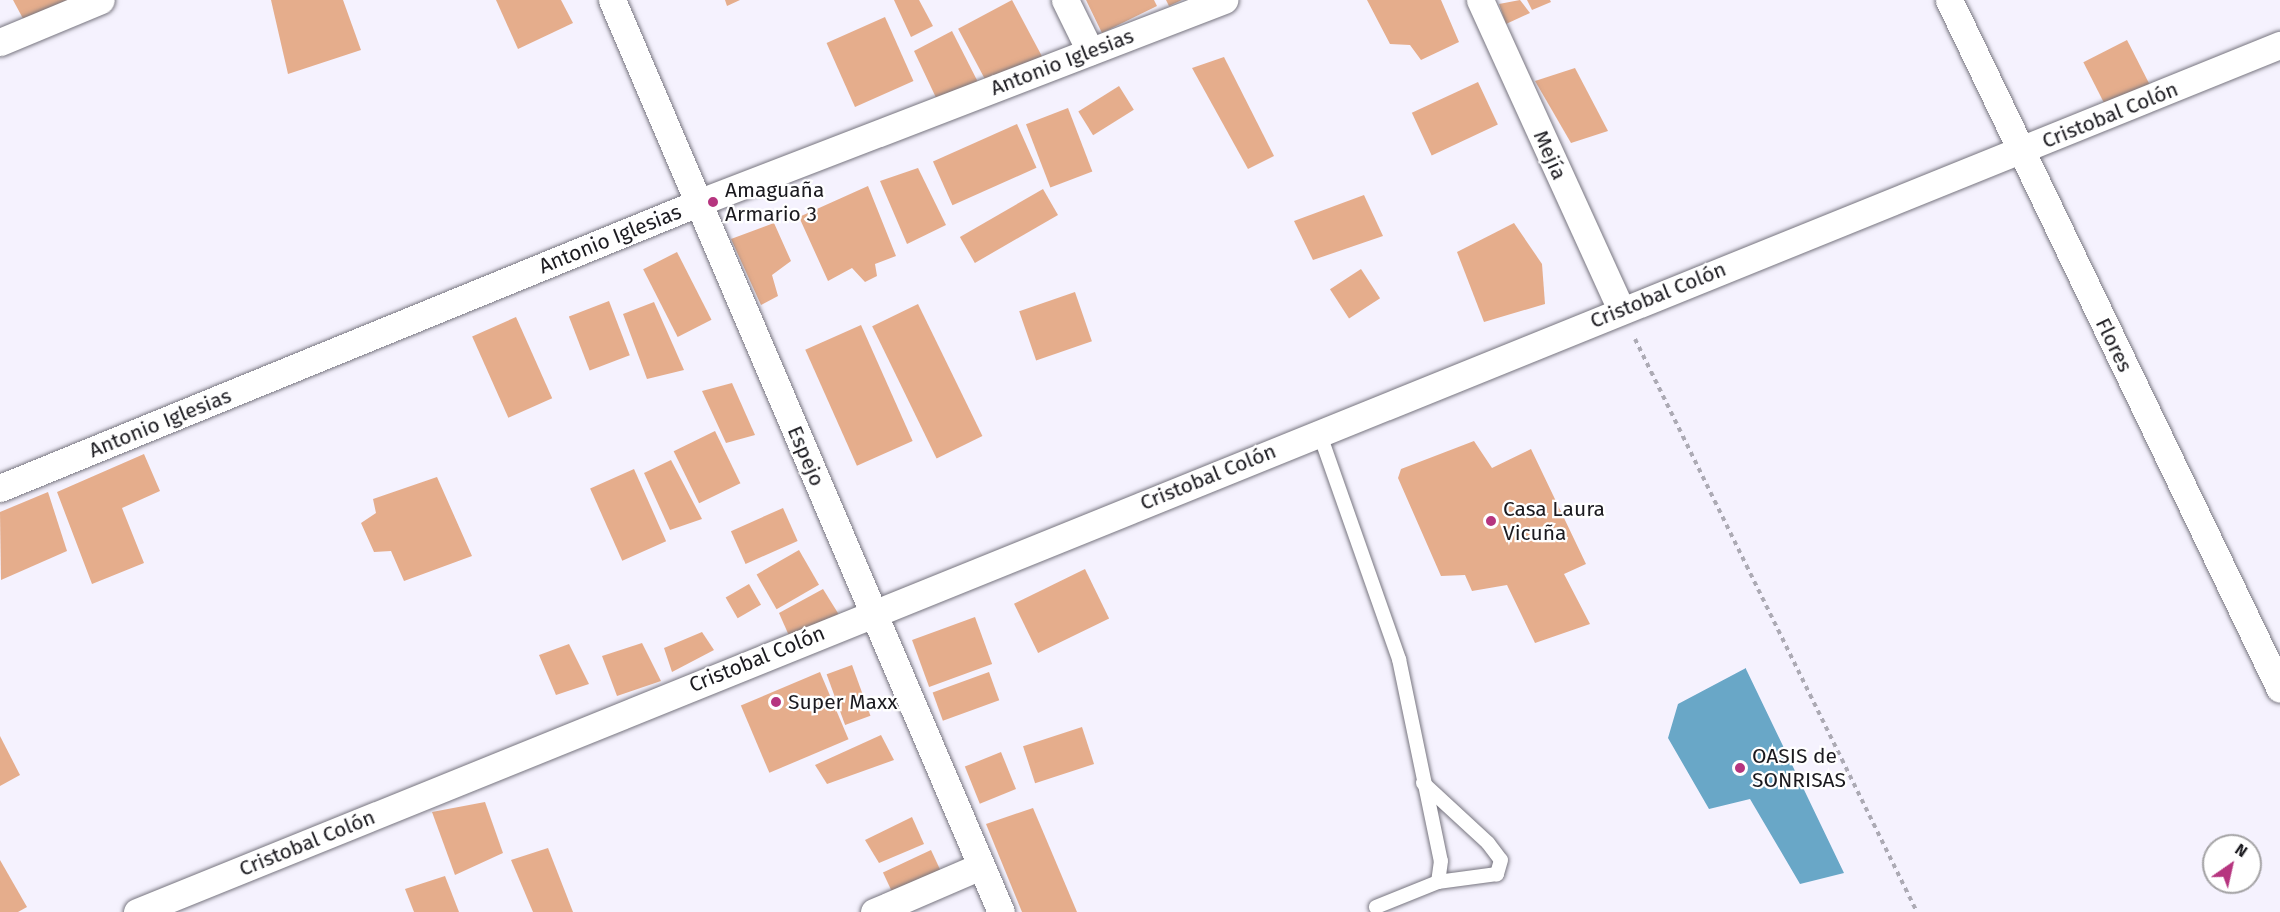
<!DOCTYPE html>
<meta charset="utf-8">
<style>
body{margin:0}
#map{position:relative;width:2280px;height:912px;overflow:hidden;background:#f5f2fe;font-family:"Fira Sans",sans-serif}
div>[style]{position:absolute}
.water>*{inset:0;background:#69a7c7}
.building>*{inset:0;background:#e5ad8c;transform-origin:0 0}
.path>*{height:4px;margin-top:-2px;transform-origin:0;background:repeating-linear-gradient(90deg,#acaab4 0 4.5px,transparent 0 9px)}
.roads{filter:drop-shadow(0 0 2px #77757f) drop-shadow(0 0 2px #77757f)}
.lane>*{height:14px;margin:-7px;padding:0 7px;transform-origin:7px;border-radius:7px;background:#fff}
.street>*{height:27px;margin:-13.5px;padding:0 13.5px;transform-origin:13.5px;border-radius:13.5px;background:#fff}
.dots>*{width:16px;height:16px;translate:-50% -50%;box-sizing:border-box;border:3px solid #fff;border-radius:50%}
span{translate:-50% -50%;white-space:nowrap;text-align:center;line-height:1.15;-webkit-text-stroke:4.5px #fff;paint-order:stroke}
.street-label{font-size:21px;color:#1b1a1f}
.poi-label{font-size:21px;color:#1b1a1f}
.left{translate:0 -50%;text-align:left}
.north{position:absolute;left:2202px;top:834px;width:60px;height:60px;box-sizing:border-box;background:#fff;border:2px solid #a4a3a5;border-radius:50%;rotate:34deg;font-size:16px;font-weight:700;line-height:24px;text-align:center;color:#1b1a1f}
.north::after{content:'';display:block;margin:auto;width:21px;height:27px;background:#b6357f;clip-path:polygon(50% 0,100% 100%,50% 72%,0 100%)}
</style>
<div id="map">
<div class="water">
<i style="clip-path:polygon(1746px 668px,1746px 669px,1844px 873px,1800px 884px,1750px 799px,1709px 809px,1668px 738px,1678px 704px)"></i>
</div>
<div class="building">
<i style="clip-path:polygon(13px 0,76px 0,27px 26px)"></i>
<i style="clip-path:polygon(271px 0,343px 0,361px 50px,288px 74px)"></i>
<i style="clip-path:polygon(496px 0,561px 0,573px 23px,518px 49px)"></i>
<i style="clip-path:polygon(725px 0,740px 0,727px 6px)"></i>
<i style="clip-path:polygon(894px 0,919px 0,933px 26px,911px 37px)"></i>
<i style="left:1012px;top:0;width:66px;height:61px;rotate:62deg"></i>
<i style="clip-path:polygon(1086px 0,1154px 0,1157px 6px,1102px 33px)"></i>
<i style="clip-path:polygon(1166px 0,1182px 0,1169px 6px)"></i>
<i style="clip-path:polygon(1367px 0,1441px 0,1459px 42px,1421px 60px,1410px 45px,1390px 44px)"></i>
<i style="clip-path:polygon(1520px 0,1530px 13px,1506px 24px,1499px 4px)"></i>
<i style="clip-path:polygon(1527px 0,1550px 0,1551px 2px,1532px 10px)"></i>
<i style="left:885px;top:17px;width:70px;height:64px;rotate:66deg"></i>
<i style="clip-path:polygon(952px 31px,982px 90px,939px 104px,914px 51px)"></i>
<i style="left:2127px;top:40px;width:51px;height:49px;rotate:63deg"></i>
<i style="clip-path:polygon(1224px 57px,1274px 156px,1248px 169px,1192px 68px)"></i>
<i style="clip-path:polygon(1575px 68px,1608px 131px,1571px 143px,1535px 81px)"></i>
<i style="left:1478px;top:82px;width:47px;height:73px;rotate:65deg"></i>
<i style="left:1119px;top:86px;width:28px;height:48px;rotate:58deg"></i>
<i style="left:1068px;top:108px;width:68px;height:45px;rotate:69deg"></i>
<i style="left:1017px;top:124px;width:48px;height:92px;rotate:66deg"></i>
<i style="clip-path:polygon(918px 168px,946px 225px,907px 244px,880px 181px)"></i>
<i style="clip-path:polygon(868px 186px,896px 256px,875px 264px,877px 276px,865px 282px,852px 268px,828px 281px,799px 217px)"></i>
<i style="left:1043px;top:189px;width:30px;height:96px;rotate:60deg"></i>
<i style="clip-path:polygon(1364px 195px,1383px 236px,1313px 260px,1294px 221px)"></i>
<i style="clip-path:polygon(774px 223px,791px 261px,772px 275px,778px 296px,761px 305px,731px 239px)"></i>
<i style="clip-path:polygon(1514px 223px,1542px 264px,1545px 304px,1484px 322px,1457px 252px)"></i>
<i style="left:677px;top:252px;width:76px;height:38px;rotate:63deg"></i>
<i style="left:1361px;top:269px;width:35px;height:37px;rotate:57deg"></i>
<i style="left:1075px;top:292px;width:52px;height:59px;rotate:71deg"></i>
<i style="left:609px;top:301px;width:58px;height:43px;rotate:69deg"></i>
<i style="clip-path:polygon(654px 302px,684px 370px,647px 379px,623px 314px)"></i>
<i style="left:918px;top:304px;width:147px;height:51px;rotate:64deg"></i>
<i style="left:516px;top:317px;width:89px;height:48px;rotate:66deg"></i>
<i style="left:861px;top:325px;width:127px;height:61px;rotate:66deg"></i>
<i style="clip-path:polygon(732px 383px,755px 435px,726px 443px,702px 391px)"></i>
<i style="left:715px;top:431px;width:58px;height:46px;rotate:64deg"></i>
<i style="clip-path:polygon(1474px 441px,1492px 468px,1531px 449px,1586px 564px,1564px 574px,1590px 624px,1535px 643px,1507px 585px,1472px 591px,1465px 575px,1441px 576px,1398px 478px,1401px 469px)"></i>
<i style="clip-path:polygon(144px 454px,160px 491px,122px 508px,144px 563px,92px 584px,57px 492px)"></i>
<i style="clip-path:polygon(671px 460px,702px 519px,670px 530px,644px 473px)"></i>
<i style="left:634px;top:469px;width:79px;height:48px;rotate:66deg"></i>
<i style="clip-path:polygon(437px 477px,472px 556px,404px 581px,391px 551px,374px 552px,361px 523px,376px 513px,373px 499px)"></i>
<i style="clip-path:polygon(48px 492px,67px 551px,1px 580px,0 512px)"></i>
<i style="left:783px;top:508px;width:36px;height:57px;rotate:66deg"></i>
<i style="left:799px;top:550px;width:40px;height:49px;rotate:60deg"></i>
<i style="left:1085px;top:569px;width:55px;height:79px;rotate:64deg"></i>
<i style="left:749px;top:584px;width:24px;height:27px;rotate:60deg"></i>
<i style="clip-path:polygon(823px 589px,841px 618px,790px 638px,779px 613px)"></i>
<i style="left:975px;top:617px;width:50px;height:67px;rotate:70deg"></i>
<i style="clip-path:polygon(702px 632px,714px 650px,672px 672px,664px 648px)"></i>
<i style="clip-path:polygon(642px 643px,661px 681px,617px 696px,602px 656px)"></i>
<i style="clip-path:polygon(569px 644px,589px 684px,556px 695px,539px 655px)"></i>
<i style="left:852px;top:665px;width:54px;height:27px;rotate:70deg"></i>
<i style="left:820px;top:672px;width:73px;height:86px;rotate:67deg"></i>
<i style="left:989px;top:672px;width:30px;height:60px;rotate:70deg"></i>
<i style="left:1082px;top:727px;width:39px;height:62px;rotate:72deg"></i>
<i style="clip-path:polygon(881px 735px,894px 760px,827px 784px,815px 765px)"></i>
<i style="clip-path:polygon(0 736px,20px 775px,0 786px)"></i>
<i style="left:1001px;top:752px;width:40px;height:39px;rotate:68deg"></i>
<i style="clip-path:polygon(485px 802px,503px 853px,455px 875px,432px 812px)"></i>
<i style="clip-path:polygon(1033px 808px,1077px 912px,1022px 912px,986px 824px)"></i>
<i style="clip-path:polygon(912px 817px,924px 844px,879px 863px,865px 840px)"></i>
<i style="clip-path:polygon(548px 848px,573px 912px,533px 912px,511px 860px)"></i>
<i style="left:931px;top:850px;width:33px;height:53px;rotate:65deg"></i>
<i style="clip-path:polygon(0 860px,27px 907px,18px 912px,0 912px)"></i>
<i style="clip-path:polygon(445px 876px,459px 912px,414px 912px,405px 889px)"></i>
</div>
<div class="path">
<i style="left:1635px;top:339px;width:639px;rotate:63.8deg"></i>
</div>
<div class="roads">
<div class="lane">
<i style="left:1319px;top:432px;width:241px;rotate:70.6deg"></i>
<i style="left:1399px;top:659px;width:206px;rotate:78.3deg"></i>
<i style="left:1441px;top:861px;width:21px;rotate:98deg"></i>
<i style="left:1438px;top:882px;width:67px;rotate:158deg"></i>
<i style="left:1423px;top:783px;width:88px;rotate:42.7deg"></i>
<i style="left:1488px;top:843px;width:21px;rotate:53deg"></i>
<i style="left:1501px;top:860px;width:15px;rotate:106deg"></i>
<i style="left:1497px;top:874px;width:60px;rotate:172.3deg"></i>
</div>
<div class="street">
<i style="left:612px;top:0;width:991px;rotate:66.9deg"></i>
<i style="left:1065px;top:0;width:57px;rotate:63.9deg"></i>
<i style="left:1480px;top:0;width:341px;rotate:65.5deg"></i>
<i style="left:1949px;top:0;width:764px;rotate:64.34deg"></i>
<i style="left:0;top:42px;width:109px;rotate:-22.6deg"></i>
<i style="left:0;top:488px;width:756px;rotate:-22.22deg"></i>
<i style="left:700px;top:202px;width:562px;rotate:-21.08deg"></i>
<i style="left:137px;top:912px;width:2312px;rotate:-22.03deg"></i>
<i style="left:874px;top:912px;width:116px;rotate:-23.3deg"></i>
</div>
</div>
<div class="dots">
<i style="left:713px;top:202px;background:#b6357f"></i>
<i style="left:1491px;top:521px;background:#b6357f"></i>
<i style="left:776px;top:702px;background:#b6357f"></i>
<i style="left:1740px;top:768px;background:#b6357f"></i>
</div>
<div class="street-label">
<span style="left:1062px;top:62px;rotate:-21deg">Antonio Iglesias</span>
<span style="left:2110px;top:115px;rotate:-22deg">Cristobal Colón</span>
<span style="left:1550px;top:155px;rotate:66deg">Mejía</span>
<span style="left:610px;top:239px;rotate:-22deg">Antonio Iglesias</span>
<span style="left:1658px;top:295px;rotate:-22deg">Cristobal Colón</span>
<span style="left:2114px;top:345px;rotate:64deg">Flores</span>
<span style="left:160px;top:423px;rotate:-22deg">Antonio Iglesias</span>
<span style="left:806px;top:456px;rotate:67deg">Espejo</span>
<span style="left:1208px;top:477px;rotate:-22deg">Cristobal Colón</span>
<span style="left:757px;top:659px;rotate:-22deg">Cristobal Colón</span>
<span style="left:307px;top:843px;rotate:-22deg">Cristobal Colón</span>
</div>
<div class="poi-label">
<span class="left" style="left:725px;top:202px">Amaguaña<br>Armario 3</span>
<span class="left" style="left:1503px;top:521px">Casa Laura<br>Vicuña</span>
<span class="left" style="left:788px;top:702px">Super Maxx</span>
<span class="left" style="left:1752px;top:768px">OASIS de<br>SONRISAS</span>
</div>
<div class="north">N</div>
</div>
